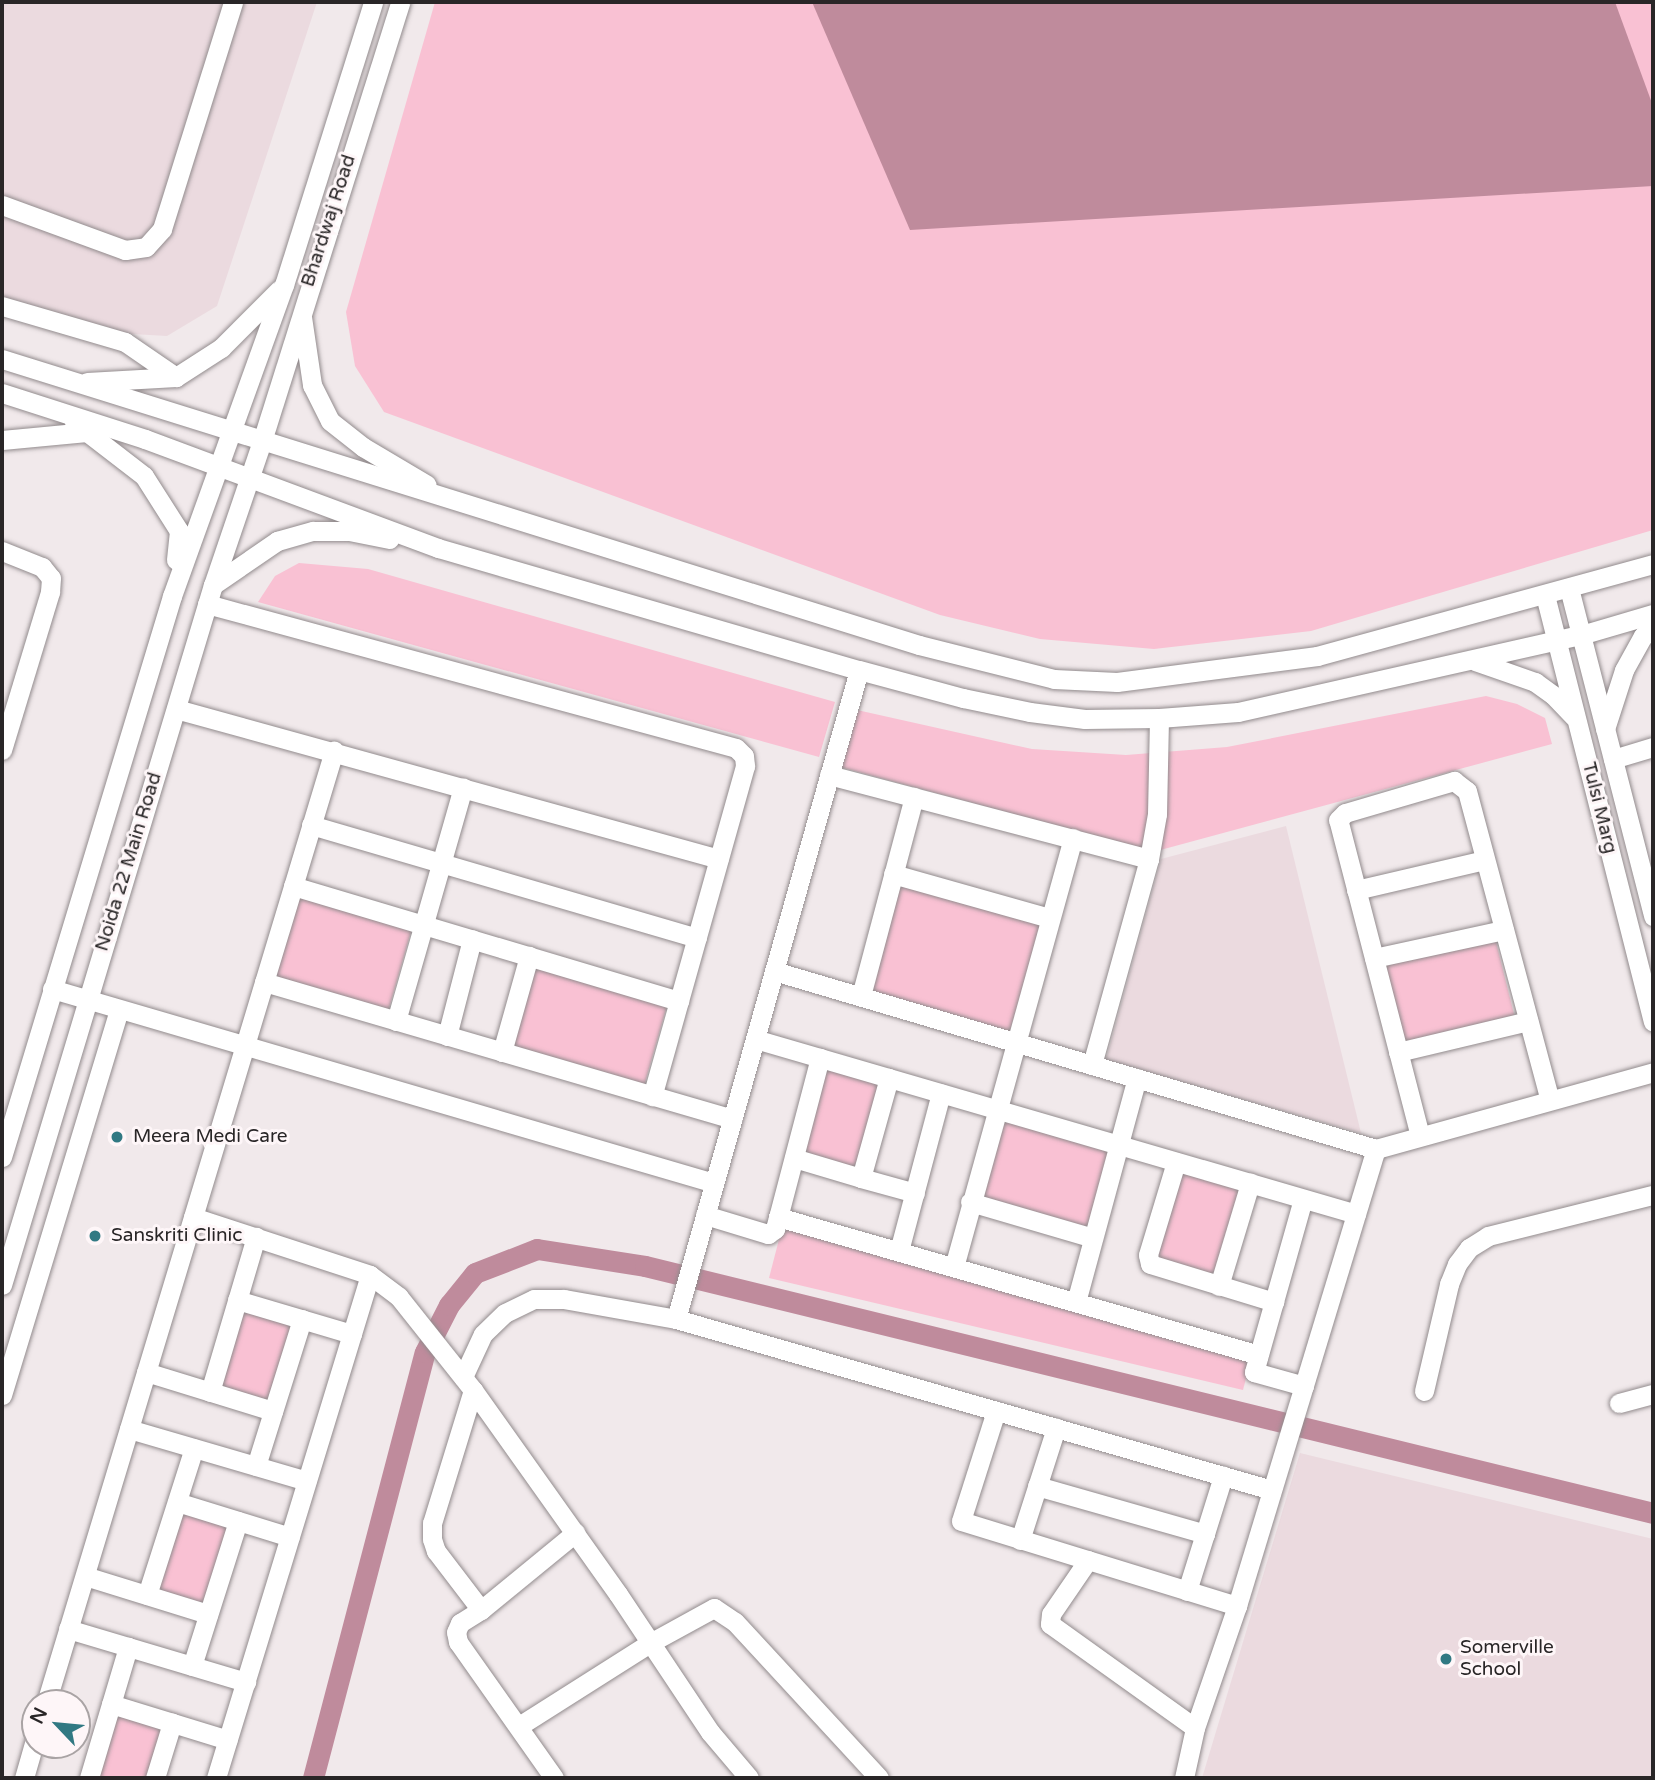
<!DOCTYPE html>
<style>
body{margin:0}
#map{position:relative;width:1655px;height:1780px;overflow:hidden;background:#f1e9eb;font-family:"Varela Round",sans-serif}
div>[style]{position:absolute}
.built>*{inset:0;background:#ebdadf}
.green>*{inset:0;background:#f9c1d3;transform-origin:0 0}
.water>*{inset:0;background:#bf8b9c}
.canal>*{height:21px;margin:-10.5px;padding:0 10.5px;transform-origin:10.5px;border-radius:10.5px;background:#bf8b9c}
.roads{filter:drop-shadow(0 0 2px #928b8d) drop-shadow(0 0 2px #928b8d)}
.minor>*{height:19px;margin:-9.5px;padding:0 9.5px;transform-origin:9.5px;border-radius:9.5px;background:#fff}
.dots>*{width:19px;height:19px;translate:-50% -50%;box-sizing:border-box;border:4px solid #fef6f8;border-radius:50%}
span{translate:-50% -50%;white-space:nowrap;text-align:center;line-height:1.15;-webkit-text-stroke:6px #fef6f8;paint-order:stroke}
.street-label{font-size:19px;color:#292627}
.poi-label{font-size:19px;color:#292627}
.left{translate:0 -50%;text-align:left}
.frame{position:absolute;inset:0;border:4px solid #292627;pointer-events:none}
.north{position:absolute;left:21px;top:1689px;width:70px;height:70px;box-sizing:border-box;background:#fef6f8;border:2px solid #a9a3a4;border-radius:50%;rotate:296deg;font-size:19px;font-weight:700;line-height:28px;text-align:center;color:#292627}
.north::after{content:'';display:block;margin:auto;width:24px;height:32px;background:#317983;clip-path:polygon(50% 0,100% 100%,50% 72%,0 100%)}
</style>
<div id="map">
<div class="built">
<i style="clip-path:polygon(2px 2px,317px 2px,217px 306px,167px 336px,115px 333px,2px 298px)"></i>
<i style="clip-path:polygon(1286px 826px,1361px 1133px,1106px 1060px,1161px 859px)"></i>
<i style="clip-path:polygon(1300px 1453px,1653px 1539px,1653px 1778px,1202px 1778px)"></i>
</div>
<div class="green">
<i style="clip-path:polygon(435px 2px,1653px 2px,1653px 530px,1311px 631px,1154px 649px,1040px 639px,940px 615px,384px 412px,355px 366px,346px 312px)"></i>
<i style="clip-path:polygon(299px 563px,368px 569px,835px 702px,819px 757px,258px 602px,275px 576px)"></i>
<i style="clip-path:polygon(1486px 696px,1517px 704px,1545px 718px,1552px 744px,1153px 852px,840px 767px,857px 710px,1032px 749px,1126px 755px,1227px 747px)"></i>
<i style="left:898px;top:881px;width:149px;height:116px;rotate:16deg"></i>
<i style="left:299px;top:894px;width:118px;height:89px;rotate:16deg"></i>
<i style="left:1495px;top:938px;width:81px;height:115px;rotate:76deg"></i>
<i style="left:532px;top:965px;width:141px;height:87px;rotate:16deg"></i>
<i style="left:824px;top:1063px;width:63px;height:97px;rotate:16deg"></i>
<i style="left:998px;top:1115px;width:120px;height:88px;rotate:15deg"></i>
<i style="left:1180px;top:1167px;width:66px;height:100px;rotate:16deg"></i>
<i style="clip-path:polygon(783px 1224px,1251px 1359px,1243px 1390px,769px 1278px)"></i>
<i style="left:240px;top:1305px;width:59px;height:88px;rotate:17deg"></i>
<i style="left:178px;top:1507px;width:58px;height:89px;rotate:17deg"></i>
<i style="clip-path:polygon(113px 1710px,166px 1726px,150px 1778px,92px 1778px)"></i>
</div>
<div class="water">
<i style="clip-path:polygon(812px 2px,1615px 2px,1653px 106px,1653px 186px,910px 230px)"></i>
</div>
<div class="canal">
<i style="left:313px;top:1778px;width:440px;rotate:-75.3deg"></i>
<i style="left:425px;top:1352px;width:53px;rotate:-62.9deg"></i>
<i style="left:449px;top:1305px;width:41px;rotate:-50.9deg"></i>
<i style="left:475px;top:1273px;width:66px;rotate:-21.2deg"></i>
<i style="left:537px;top:1249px;width:109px;rotate:8.9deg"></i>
<i style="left:645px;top:1266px;width:1038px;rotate:13.77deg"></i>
</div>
<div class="roads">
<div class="minor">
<i style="left:2px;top:205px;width:131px;rotate:20.1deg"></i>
<i style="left:125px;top:250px;width:21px;rotate:-8deg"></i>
<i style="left:146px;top:247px;width:24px;rotate:-48deg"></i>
<i style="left:162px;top:229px;width:238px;rotate:-72.6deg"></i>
<i style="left:2px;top:306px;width:128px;rotate:16.3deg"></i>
<i style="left:125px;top:342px;width:62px;rotate:34.5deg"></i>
<i style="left:302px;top:317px;width:69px;rotate:81.6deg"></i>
<i style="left:312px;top:385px;width:40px;rotate:63.4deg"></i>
<i style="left:330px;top:421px;width:42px;rotate:38.2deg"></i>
<i style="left:363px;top:447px;width:74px;rotate:30.7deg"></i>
<i style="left:2px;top:359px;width:961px;rotate:17.32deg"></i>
<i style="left:919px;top:645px;width:139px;rotate:14.1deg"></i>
<i style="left:1054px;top:679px;width:63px;rotate:2.7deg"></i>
<i style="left:1117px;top:682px;width:202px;rotate:-7.4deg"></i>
<i style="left:1317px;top:656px;width:348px;rotate:-15.3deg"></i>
<i style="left:87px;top:382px;width:89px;rotate:-3.2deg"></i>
<i style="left:176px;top:377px;width:54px;rotate:-32.8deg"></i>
<i style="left:221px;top:348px;width:82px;rotate:-45deg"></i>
<i style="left:2px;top:393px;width:150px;rotate:17.8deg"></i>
<i style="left:145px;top:439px;width:313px;rotate:20.4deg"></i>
<i style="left:438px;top:548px;width:438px;rotate:16.2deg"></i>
<i style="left:859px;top:670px;width:108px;rotate:15.1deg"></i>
<i style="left:963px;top:698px;width:68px;rotate:11.8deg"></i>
<i style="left:1030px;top:712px;width:55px;rotate:7.3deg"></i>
<i style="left:1085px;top:719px;width:74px;rotate:-0.8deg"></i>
<i style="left:1159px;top:718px;width:79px;rotate:-4.3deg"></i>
<i style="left:1238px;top:712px;width:352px;rotate:-12.7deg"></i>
<i style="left:1581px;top:635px;width:75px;rotate:-16.3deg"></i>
<i style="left:74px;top:422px;width:88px;rotate:37.6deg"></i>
<i style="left:144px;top:476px;width:65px;rotate:57.5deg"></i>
<i style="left:179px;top:531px;width:29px;rotate:96deg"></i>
<i style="left:2px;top:440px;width:85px;rotate:-5.4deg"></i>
<i style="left:2px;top:551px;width:43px;rotate:21.8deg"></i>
<i style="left:42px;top:567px;width:14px;rotate:51deg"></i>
<i style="left:51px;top:578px;width:14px;rotate:94deg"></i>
<i style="left:50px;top:592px;width:165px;rotate:106.9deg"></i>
<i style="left:213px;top:585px;width:78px;rotate:-34.5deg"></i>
<i style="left:277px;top:541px;width:37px;rotate:-16deg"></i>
<i style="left:313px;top:531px;width:36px"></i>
<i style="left:349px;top:531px;width:41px;rotate:11.3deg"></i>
<i style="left:1569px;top:588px;width:339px;rotate:75.6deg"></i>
<i style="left:1545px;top:595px;width:440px;rotate:75.8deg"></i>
<i style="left:207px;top:604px;width:548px;rotate:15.23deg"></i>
<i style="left:736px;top:748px;width:11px;rotate:45deg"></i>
<i style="left:744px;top:756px;width:10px;rotate:84deg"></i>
<i style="left:745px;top:766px;width:343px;rotate:105.7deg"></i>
<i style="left:1475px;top:661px;width:64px;rotate:19.3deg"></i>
<i style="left:1535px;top:682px;width:22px;rotate:36deg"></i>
<i style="left:1553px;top:695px;width:30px;rotate:46deg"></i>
<i style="left:176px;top:709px;width:563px;rotate:15.44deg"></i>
<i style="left:1605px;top:729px;width:62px;rotate:-72.1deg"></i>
<i style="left:1624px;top:670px;width:39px;rotate:-61deg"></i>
<i style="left:1643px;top:636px;width:13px;rotate:-39deg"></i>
<i style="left:1613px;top:759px;width:42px;rotate:-16.7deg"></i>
<i style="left:829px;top:775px;width:331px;rotate:14.7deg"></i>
<i style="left:1149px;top:859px;width:214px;rotate:105.5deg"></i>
<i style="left:311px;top:825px;width:402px;rotate:16.3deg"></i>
<i style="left:1149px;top:859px;width:46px;rotate:-79.9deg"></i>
<i style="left:1157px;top:814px;width:96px;rotate:-88.8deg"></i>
<i style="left:893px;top:874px;width:163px;rotate:15.7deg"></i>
<i style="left:293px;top:886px;width:403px;rotate:16.6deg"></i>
<i style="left:1356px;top:890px;width:132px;rotate:-13.1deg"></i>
<i style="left:1374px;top:958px;width:133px;rotate:-12.2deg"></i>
<i style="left:774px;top:971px;width:628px;rotate:16.47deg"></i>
<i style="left:1376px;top:1149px;width:288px;rotate:-15.5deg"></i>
<i style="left:264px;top:982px;width:488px;rotate:16.3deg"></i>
<i style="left:52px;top:989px;width:690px;rotate:16.33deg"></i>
<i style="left:861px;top:996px;width:206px;rotate:-75.1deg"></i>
<i style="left:396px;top:1021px;width:243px;rotate:-74deg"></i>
<i style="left:447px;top:1036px;width:100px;rotate:-75.5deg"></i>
<i style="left:755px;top:1039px;width:626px;rotate:16.23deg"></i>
<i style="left:502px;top:1052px;width:100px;rotate:-74.3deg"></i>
<i style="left:1398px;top:1052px;width:134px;rotate:-13.4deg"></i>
<i style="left:1420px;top:1136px;width:326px;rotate:-104.5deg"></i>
<i style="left:1338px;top:820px;width:10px;rotate:-45deg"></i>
<i style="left:1345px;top:813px;width:114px;rotate:-16.4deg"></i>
<i style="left:1454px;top:781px;width:16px;rotate:38deg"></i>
<i style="left:1467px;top:791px;width:320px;rotate:75deg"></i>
<i style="left:2px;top:1157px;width:586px;rotate:-73.14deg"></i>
<i style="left:172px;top:596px;width:331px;rotate:-70.2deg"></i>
<i style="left:284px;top:285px;width:297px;rotate:-72.5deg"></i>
<i style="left:794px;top:1158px;width:70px;rotate:16.6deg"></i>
<i style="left:861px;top:1178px;width:104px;rotate:-74.4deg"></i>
<i style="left:1176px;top:1162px;width:97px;rotate:106.8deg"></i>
<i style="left:1148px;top:1255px;width:9px;rotate:77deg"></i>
<i style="left:1150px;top:1264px;width:130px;rotate:17deg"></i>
<i style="left:861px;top:1178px;width:56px;rotate:15.5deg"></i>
<i style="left:1303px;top:1199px;width:180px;rotate:105.8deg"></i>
<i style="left:1254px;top:1372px;width:52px;rotate:15.6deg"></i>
<i style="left:970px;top:1202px;width:128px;rotate:16.3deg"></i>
<i style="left:705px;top:1215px;width:66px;rotate:16.8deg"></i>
<i style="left:768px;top:1234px;width:9px;rotate:-36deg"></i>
<i style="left:775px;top:1229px;width:177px;rotate:-75.3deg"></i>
<i style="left:193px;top:1217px;width:186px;rotate:18.1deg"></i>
<i style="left:370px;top:1275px;width:36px;rotate:37deg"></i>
<i style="left:399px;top:1297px;width:119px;rotate:51.5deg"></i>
<i style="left:473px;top:1390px;width:250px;rotate:54.6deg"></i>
<i style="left:618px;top:1594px;width:166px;rotate:56.3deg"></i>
<i style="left:710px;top:1732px;width:60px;rotate:49.7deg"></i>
<i style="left:778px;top:1217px;width:500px;rotate:16.01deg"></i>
<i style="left:899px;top:1251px;width:163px;rotate:-75.1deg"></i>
<i style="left:954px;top:1267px;width:445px;rotate:-74.5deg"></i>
<i style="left:2px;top:1285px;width:731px;rotate:-73.23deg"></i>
<i style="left:213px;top:585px;width:152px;rotate:-71.2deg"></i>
<i style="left:262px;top:441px;width:460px;rotate:-72.5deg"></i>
<i style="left:1219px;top:1286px;width:108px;rotate:-73.2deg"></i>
<i style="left:237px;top:1300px;width:120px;rotate:16.5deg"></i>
<i style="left:1076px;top:1302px;width:232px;rotate:-74.8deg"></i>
<i style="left:676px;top:1319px;width:674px;rotate:-74.25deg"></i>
<i style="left:146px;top:1372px;width:133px;rotate:17.1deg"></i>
<i style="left:463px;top:1377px;width:47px;rotate:-65.1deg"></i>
<i style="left:483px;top:1334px;width:30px;rotate:-44deg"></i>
<i style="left:505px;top:1313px;width:32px;rotate:-26deg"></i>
<i style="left:534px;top:1299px;width:30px"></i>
<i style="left:564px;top:1299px;width:114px;rotate:10.1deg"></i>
<i style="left:676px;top:1319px;width:620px;rotate:16.01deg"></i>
<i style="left:473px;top:1390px;width:139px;rotate:107.1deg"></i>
<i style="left:432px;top:1523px;width:16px;rotate:90deg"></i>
<i style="left:432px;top:1539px;width:13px;rotate:72deg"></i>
<i style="left:436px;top:1551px;width:74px;rotate:52.7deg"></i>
<i style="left:1424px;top:1391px;width:110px;rotate:-76.8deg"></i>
<i style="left:1449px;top:1284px;width:22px;rotate:-68deg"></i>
<i style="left:1457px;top:1264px;width:20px;rotate:-53deg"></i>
<i style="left:1469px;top:1248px;width:22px;rotate:-32deg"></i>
<i style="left:1488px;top:1236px;width:170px;rotate:-14deg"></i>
<i style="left:210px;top:1392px;width:162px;rotate:-73.5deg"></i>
<i style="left:2px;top:1395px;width:402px;rotate:-73.1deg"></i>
<i style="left:1619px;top:1403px;width:35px;rotate:-15deg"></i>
<i style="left:996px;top:1411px;width:115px;rotate:107.7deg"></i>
<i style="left:961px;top:1521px;width:289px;rotate:17.1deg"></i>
<i style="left:129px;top:1429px;width:185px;rotate:16.3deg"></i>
<i style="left:256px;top:1466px;width:154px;rotate:-72.6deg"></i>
<i style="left:1037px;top:1486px;width:175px;rotate:15.9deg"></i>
<i style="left:177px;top:1502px;width:118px;rotate:17.2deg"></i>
<i style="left:1020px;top:1540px;width:118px;rotate:-72.2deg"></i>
<i style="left:1088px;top:1560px;width:65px;rotate:124.4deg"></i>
<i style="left:1051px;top:1614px;width:10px;rotate:96deg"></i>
<i style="left:1050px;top:1624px;width:178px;rotate:35.6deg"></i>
<i style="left:85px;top:1576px;width:129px;rotate:17.2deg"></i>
<i style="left:1187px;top:1591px;width:121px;rotate:-72.6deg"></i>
<i style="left:147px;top:1595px;width:154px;rotate:-72.3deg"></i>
<i style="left:68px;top:1629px;width:186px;rotate:16.6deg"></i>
<i style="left:192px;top:1666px;width:152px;rotate:-72.4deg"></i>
<i style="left:46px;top:1703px;width:995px;rotate:-73.17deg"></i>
<i style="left:111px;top:1704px;width:122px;rotate:17.1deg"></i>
<i style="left:519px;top:1726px;width:155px;rotate:-32.4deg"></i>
<i style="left:650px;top:1643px;width:73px;rotate:-28.7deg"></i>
<i style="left:714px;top:1608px;width:25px;rotate:34deg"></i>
<i style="left:735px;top:1622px;width:212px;rotate:47.3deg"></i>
<i style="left:24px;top:1778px;width:40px;rotate:-74deg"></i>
<i style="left:89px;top:1778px;width:137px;rotate:-73.4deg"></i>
<i style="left:155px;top:1778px;width:58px;rotate:-72.8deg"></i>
<i style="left:216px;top:1778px;width:526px;rotate:-72.98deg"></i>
<i style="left:554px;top:1778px;width:166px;rotate:-125.2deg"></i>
<i style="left:458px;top:1642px;width:10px;rotate:-101deg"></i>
<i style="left:456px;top:1632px;width:10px;rotate:-66deg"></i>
<i style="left:460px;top:1623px;width:25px;rotate:-32deg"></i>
<i style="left:481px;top:1610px;width:122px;rotate:-39.3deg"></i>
<i style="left:1184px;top:1778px;width:51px;rotate:-77.6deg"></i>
<i style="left:1195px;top:1728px;width:129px;rotate:-71deg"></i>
<i style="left:1237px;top:1606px;width:478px;rotate:-73.1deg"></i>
</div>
</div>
<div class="dots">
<i style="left:117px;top:1137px;background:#317983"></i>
<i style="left:95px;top:1236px;background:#317983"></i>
<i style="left:1446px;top:1659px;background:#317983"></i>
</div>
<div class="street-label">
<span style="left:329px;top:221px;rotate:-72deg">Bhardwaj Road</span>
<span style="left:1599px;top:808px;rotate:76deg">Tulsi Marg</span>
<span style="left:129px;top:862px;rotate:-73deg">Noida 22 Main Road</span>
</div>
<div class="poi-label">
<span class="left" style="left:133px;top:1137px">Meera Medi Care</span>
<span class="left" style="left:111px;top:1236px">Sanskriti Clinic</span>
<span class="left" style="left:1460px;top:1659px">Somerville<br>School</span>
</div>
<div class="frame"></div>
<div class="north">N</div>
</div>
